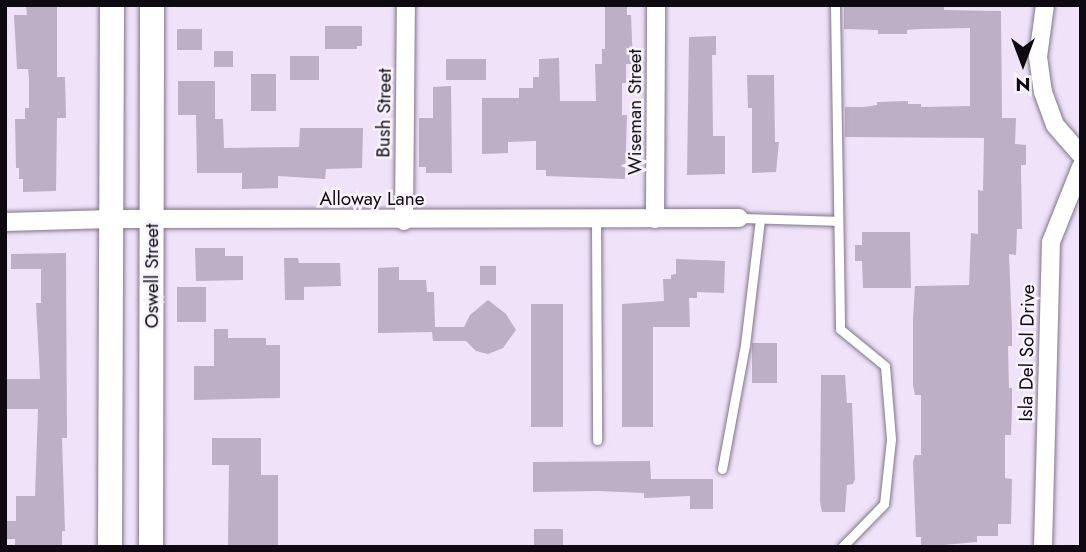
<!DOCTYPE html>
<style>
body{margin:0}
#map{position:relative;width:1086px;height:552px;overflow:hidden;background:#efe2f9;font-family:Jost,sans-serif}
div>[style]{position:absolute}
.building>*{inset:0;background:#bdafc6;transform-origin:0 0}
.roads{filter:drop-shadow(0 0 2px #81758a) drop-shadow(0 0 2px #81758a)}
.lane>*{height:9px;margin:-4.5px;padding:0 4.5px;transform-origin:4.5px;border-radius:4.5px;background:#fff}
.street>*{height:18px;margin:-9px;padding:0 9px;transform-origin:9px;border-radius:9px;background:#fff}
.secondary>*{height:24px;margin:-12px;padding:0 12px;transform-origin:12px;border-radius:12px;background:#fff}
span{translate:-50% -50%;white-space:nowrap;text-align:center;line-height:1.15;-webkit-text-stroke:5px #f8f3fc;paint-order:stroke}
.street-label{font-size:19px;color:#0f0a12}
.frame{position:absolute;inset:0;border:7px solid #0f0a12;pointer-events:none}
.north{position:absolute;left:988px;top:28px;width:70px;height:70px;-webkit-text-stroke:5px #f8f3fc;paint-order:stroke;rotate:180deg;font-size:19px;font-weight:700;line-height:28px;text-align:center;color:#0f0a12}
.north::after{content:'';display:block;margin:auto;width:24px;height:32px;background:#0f0a12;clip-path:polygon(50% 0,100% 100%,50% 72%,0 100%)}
</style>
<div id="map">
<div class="building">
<i style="clip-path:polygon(57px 5px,57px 77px,65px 77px,66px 118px,57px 118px,56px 191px,23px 192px,23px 179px,19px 179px,19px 168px,16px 168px,15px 119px,25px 119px,25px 108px,29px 108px,29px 78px,28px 69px,17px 69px,14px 15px,27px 15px,26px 6px)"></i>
<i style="clip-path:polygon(605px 5px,627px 5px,627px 15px,631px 15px,633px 64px,626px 64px,626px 83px,622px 83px,622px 115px,627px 115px,625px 179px,546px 176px,546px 170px,536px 170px,536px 141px,508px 142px,508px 153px,482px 154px,482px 98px,519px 98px,519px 88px,533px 88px,533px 77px,539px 77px,539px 59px,559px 58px,560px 101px,596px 101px,595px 64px,602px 64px,602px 49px,605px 49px)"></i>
<i style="clip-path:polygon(844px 5px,944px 5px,944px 10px,1001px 11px,1002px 118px,1016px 118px,1015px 144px,1026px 145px,1026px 165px,1021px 165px,1022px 229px,1017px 229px,1016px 255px,1009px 254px,1012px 329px,1012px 346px,1008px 346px,1009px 388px,1012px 388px,1012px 408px,1011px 435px,1005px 435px,1005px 478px,1012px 479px,1011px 524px,998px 524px,998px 536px,977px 536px,977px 542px,921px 547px,921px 537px,916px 537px,913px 462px,915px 455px,921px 455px,921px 395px,915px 395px,913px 385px,913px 319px,915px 286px,969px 285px,971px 233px,978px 234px,978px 190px,983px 191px,984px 138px,845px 137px,845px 107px,864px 107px,877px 105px,877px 102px,908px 101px,908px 104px,921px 104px,921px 107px,970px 106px,970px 28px,920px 29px,907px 30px,907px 34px,878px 34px,878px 30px,844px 29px)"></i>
<i style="clip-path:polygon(325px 26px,362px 26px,362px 46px,357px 46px,357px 49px,325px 49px)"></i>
<i style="left:177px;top:29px;width:25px;height:21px"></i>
<i style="clip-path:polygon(716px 36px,716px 55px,712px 55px,713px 136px,725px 136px,725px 174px,687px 175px,689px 37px)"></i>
<i style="left:214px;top:51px;width:19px;height:16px"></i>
<i style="left:319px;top:56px;width:24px;height:29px;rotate:90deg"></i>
<i style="left:486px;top:59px;width:21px;height:40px;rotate:90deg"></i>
<i style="left:251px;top:74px;width:25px;height:37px"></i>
<i style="clip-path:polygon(747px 75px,774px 75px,775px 142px,779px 142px,776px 172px,752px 173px,752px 108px,748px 108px)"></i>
<i style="clip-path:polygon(178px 81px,215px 81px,215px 119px,223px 119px,224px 148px,299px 147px,300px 128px,363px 128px,362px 168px,326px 169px,325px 179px,278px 176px,278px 188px,242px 189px,242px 173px,197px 173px,196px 115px,178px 115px)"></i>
<i style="clip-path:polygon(451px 86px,452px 173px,426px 173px,426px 167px,419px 167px,419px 118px,433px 118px,433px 87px)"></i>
<i style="clip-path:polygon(862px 232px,910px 232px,911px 288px,863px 288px,862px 261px,855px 261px,855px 245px,862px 245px)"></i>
<i style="clip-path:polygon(195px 248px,225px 248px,225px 256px,243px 256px,243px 280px,196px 281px)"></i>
<i style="clip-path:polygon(66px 253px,67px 438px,62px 438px,65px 531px,62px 531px,62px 547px,15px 547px,15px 539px,5px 539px,5px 521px,16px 521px,16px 496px,35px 496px,38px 409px,5px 409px,5px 379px,40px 379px,36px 303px,41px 303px,41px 269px,11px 269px,11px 254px)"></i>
<i style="clip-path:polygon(284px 258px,298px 258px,299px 263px,340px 263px,341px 286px,304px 287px,304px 300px,285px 300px)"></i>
<i style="clip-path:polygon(676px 259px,725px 261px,724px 293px,697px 292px,697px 298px,689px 298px,690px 327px,653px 327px,653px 427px,622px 427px,622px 304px,664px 301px,663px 279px,671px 279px,671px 275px,676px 274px)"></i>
<i style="left:480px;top:266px;width:16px;height:19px"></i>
<i style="clip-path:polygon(399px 267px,399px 280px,426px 280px,427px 292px,434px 292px,435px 327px,464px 327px,470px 315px,488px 300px,506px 314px,516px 330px,503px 348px,488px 354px,476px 351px,466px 341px,433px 341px,432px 332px,378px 333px,378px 268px)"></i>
<i style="left:177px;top:287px;width:29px;height:35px"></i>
<i style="left:531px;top:304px;width:32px;height:123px"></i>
<i style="clip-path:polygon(214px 329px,228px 329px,228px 338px,266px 338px,266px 345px,280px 345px,280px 398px,194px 400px,194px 366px,214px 366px)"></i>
<i style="left:752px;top:343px;width:25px;height:40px"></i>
<i style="clip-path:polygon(821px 375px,845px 375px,847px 403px,852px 403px,855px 479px,853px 484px,847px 485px,845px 512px,822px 512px,820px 502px)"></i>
<i style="clip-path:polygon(212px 438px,261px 438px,261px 475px,278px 475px,278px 547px,228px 547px,229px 465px,212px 465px)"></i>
<i style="clip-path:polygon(650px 461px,651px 479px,713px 479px,713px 509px,690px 509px,690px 496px,644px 498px,644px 493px,598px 491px,533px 492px,533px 462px)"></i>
<i style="left:534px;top:529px;width:29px;height:18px"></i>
</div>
<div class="roads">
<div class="lane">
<i style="left:835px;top:5px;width:324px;rotate:89.1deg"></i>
<i style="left:840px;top:329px;width:58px;rotate:39.4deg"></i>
<i style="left:885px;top:366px;width:73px;rotate:85.3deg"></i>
<i style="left:891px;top:439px;width:65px;rotate:96.1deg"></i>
<i style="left:884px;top:504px;width:60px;rotate:134.3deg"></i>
<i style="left:739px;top:218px;width:99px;rotate:1.7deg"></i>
<i style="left:596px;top:219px;width:221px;rotate:89.7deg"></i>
<i style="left:722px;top:469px;width:126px;rotate:-79.5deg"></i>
<i style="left:745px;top:345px;width:127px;rotate:-83.2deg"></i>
</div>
<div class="street">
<i style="left:1045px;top:5px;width:52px;rotate:97.7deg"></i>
<i style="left:1038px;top:57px;width:35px;rotate:82deg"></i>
<i style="left:1043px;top:92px;width:35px;rotate:70deg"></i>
<i style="left:1055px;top:125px;width:40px;rotate:49deg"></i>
<i style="left:655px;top:219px;width:214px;rotate:-89.7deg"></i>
<i style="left:404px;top:221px;width:216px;rotate:-89.5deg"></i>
<i style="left:5px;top:222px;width:106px;rotate:-1.6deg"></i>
<i style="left:111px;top:219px;width:628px;rotate:-0.09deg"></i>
<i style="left:1043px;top:547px;width:305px;rotate:-88.5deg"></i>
<i style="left:1051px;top:242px;width:81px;rotate:-68.2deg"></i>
</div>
<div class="secondary">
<i style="left:110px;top:547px;width:542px;rotate:-89.79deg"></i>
<i style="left:151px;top:547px;width:542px;rotate:-89.89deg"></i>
</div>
</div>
<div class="street-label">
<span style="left:635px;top:112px;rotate:-90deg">Wiseman Street</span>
<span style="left:384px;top:113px;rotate:-89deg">Bush Street</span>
<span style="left:372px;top:199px">Alloway Lane</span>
<span style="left:152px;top:276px;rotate:-90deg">Oswell Street</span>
<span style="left:1027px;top:353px;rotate:-89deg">Isla Del Sol Drive</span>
</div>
<div class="frame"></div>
<div class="north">N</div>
</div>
